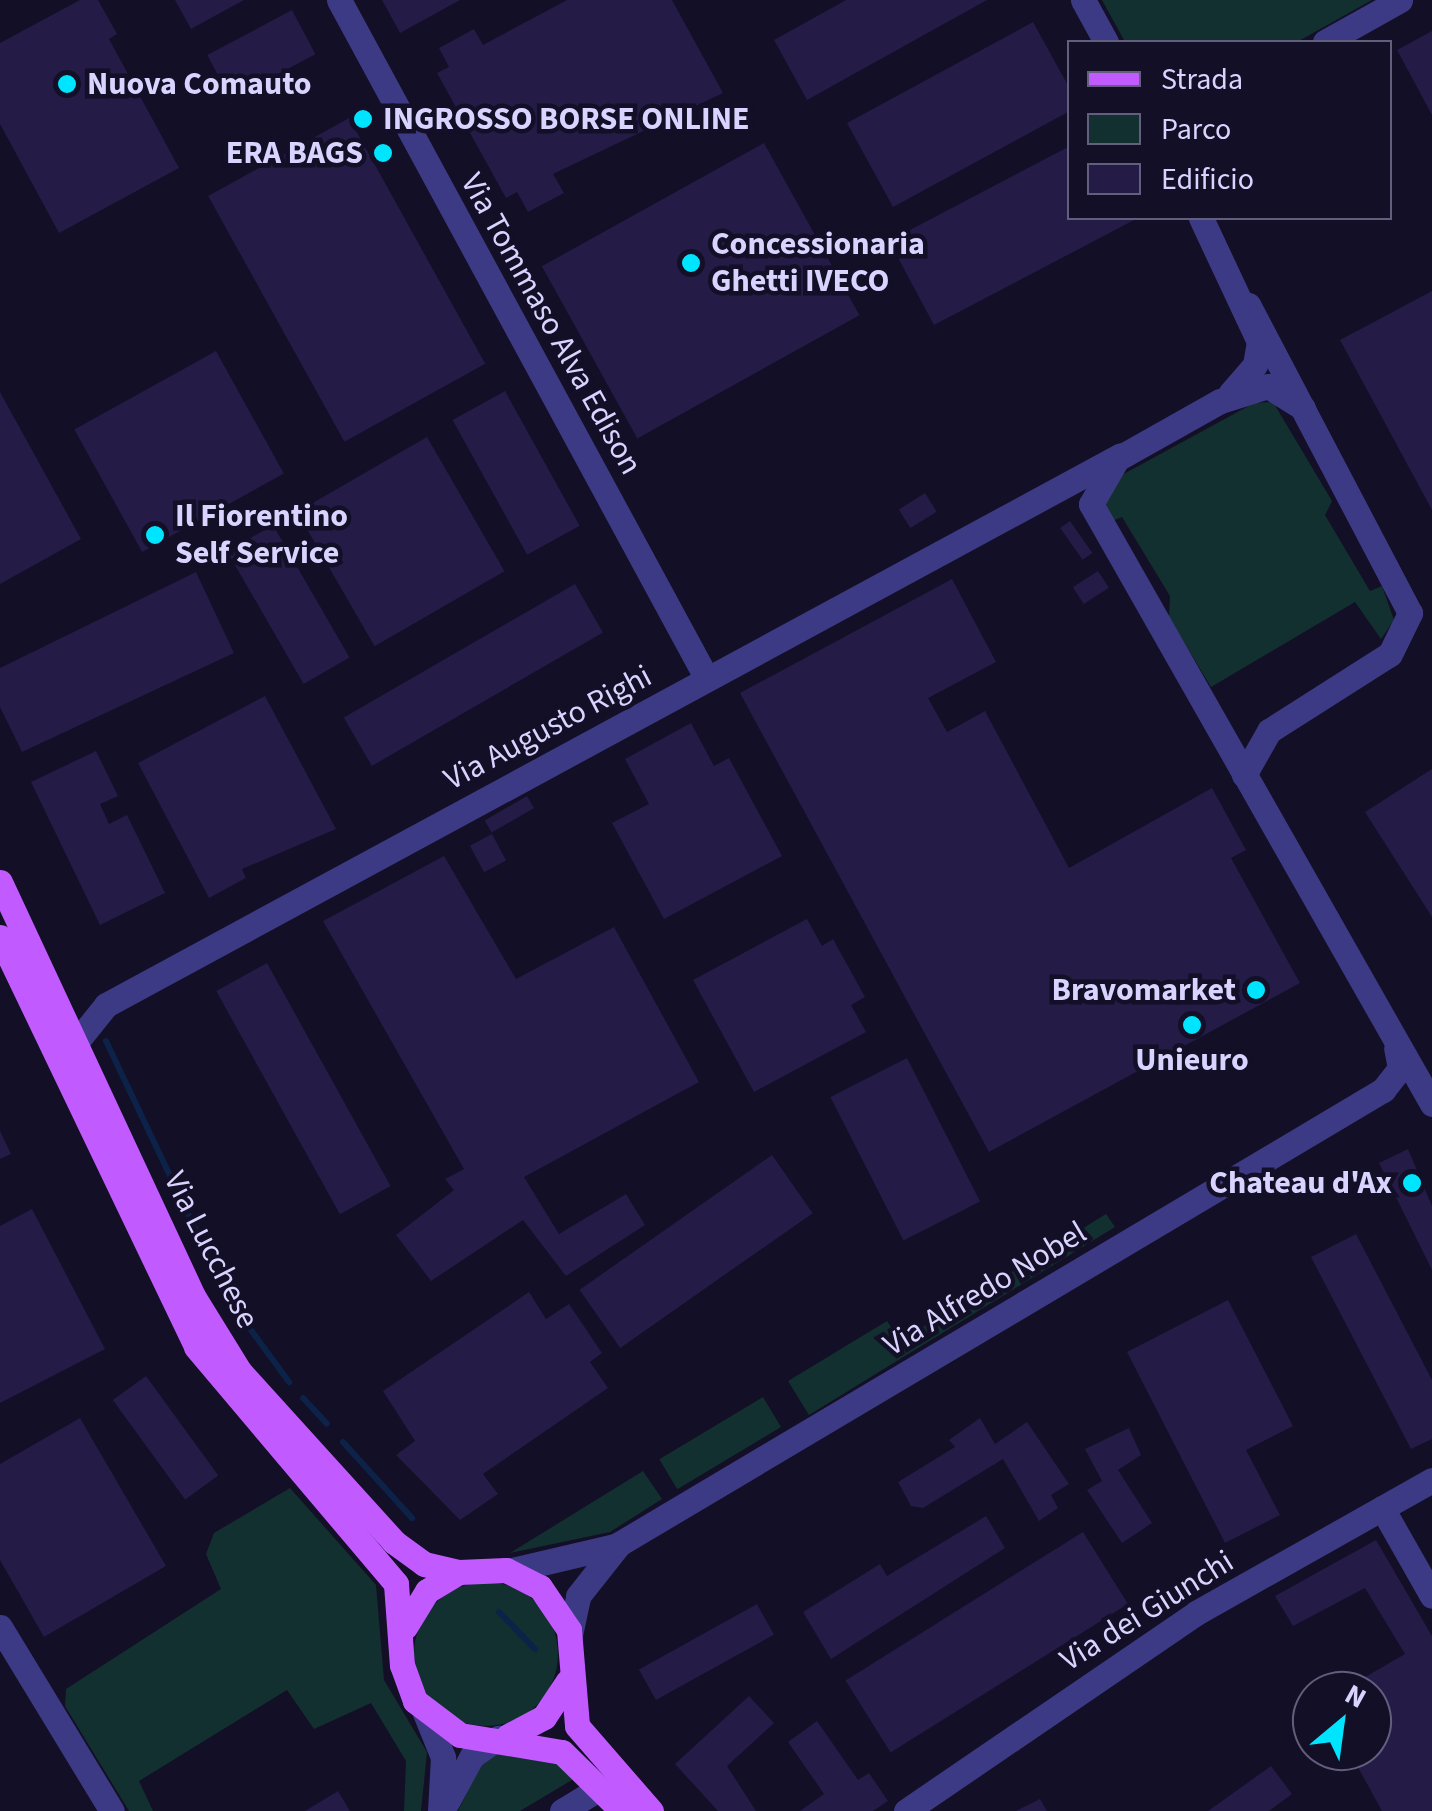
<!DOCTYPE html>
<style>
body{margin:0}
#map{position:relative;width:1432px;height:1811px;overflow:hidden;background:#130f26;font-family:"Source Sans 3",sans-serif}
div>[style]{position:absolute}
.green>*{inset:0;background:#12302f;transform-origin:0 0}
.round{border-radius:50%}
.stream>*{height:6px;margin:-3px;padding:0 3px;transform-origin:3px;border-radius:3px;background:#0c2248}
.building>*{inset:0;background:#241b47;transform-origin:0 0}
.minor>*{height:25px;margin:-12.5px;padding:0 12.5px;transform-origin:12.5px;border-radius:12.5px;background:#3d3a85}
.major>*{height:25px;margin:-12.5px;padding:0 12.5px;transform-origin:12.5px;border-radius:12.5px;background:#c25bff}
.dots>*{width:28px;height:28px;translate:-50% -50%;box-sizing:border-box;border:5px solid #130f26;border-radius:50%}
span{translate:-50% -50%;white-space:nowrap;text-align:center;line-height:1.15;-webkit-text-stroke:9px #130f26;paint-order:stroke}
.poi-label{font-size:32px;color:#d9d4ff;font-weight:700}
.left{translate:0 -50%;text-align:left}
.right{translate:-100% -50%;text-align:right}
.street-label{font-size:32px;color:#d9d4ff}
.legend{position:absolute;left:1067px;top:40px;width:325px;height:180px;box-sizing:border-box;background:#130f26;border:2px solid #625e7d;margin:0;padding:12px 18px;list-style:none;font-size:30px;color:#d9d4ff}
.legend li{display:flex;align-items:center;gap:20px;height:50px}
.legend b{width:50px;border:2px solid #625e7d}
.north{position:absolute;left:1292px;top:1671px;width:100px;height:100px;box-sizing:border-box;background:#130f26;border:2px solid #625e7d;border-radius:50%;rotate:29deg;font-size:28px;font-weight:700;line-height:40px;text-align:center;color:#d9d4ff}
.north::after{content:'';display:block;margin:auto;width:35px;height:45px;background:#00e5ff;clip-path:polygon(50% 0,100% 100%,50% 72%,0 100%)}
</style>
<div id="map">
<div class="green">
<i style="clip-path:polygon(1102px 0,1372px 0,1297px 42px,1125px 42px)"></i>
<i style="clip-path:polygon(1273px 402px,1332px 501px,1325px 515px,1370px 591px,1382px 586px,1394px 620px,1381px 639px,1355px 602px,1211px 687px,1169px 617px,1170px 596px,1122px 517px,1112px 521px,1104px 508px,1109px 482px,1254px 403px)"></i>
<i style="clip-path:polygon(1106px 1214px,1115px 1227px,809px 1415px,788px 1381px,887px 1321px,900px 1341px)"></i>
<i style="left:763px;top:1397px;width:35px;height:121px;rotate:59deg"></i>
<i style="clip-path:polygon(643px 1471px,662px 1499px,610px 1532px,510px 1553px)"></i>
<i style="clip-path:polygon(290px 1488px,376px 1585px,384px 1680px,427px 1752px,421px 1811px,404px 1811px,406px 1761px,371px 1703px,314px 1729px,287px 1690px,139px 1781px,153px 1811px,129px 1811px,65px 1706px,66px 1689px,221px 1589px,206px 1554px,214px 1533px)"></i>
<i class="round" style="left:414px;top:1582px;width:144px;height:144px"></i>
<i style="clip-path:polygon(540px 1748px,577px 1777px,520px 1811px,458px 1811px,486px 1754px)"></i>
</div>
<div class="stream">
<i style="left:106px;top:1041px;width:287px;rotate:64.6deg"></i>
<i style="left:229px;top:1300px;width:102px;rotate:53.8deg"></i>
<i style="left:303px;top:1398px;width:35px;rotate:47deg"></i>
<i style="left:343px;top:1442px;width:103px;rotate:47.8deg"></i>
<i style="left:499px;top:1612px;width:52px;rotate:45.8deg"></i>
</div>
<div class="building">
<i style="clip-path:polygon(80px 0,98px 0,117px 34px,109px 39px,179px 168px,59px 233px,0 124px,0 43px)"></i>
<i style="clip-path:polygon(175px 0,244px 0,191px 29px)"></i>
<i style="clip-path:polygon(382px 0,460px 0,400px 33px)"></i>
<i style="clip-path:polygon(567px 0,672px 0,723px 93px,553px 174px,564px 193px,528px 212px,517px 192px,506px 198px,437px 73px,449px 67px,439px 48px,474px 29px,483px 45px)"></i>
<i style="clip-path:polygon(846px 0,987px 0,807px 100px,774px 40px)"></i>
<i style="left:292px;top:10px;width:50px;height:96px;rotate:62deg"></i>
<i style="clip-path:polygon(1033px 22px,1070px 89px,1070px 111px,893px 207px,847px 123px)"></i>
<i style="clip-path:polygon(1432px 31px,1432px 115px,1397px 50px)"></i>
<i style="left:349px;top:118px;width:281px;height:161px;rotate:61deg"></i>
<i style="left:764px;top:143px;width:197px;height:254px;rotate:61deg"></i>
<i style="clip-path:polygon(1070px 146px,1070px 218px,1138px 218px,934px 325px,889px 241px)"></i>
<i style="clip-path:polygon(1432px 291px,1432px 510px,1340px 340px)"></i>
<i style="left:216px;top:351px;width:140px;height:162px;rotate:61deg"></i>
<i style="left:505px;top:391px;width:154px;height:60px;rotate:61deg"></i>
<i style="clip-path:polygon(0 392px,81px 539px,0 584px)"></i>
<i style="left:427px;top:437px;width:155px;height:150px;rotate:60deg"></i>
<i style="left:925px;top:493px;width:22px;height:31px;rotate:58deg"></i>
<i style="left:1070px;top:521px;width:39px;height:12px;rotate:55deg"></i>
<i style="left:273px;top:525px;width:153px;height:53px;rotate:60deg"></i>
<i style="left:1098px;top:571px;width:20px;height:30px;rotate:57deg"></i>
<i style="clip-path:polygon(196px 572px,234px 653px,22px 752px,0 707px,0 668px)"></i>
<i style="clip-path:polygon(952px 579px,996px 662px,928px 698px,947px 732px,985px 711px,1069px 868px,1212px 788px,1246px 850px,1231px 858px,1300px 983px,989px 1152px,740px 693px)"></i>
<i style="left:575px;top:584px;width:56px;height:267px;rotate:60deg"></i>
<i style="clip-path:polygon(265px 696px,336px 829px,242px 869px,246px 878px,209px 898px,138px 763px)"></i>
<i style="clip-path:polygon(691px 723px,714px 766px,729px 758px,782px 856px,664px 919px,612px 823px,649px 804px,625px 759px)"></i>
<i style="clip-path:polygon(96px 751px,118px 796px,100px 804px,109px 824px,127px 815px,165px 893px,100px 925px,31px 782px)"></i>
<i style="clip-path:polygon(1432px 769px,1432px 917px,1365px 812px)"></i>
<i style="left:527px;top:796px;width:14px;height:49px;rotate:60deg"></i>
<i style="left:492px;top:834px;width:30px;height:25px;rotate:62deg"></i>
<i style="clip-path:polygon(444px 856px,516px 979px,614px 927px,699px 1082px,524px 1177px,559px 1234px,626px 1194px,645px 1225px,566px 1276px,523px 1220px,431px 1281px,396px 1235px,454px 1190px,445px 1179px,464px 1169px,323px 921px)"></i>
<i style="clip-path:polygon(807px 919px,822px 946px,833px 939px,865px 997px,851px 1005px,866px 1032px,754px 1092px,693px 980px)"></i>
<i style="left:267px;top:963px;width:255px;height:58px;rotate:61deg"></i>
<i style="left:907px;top:1058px;width:161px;height:86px;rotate:63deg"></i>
<i style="clip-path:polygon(0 1131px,11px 1154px,0 1159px)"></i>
<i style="clip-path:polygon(1408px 1149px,1432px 1206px,1432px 1270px,1379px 1163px)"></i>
<i style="left:772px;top:1155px;width:71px;height:235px;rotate:55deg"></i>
<i style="clip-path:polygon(32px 1209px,105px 1349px,0 1403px,0 1226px)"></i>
<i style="clip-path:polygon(1356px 1234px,1432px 1380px,1432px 1439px,1411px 1449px,1311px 1257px)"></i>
<i style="clip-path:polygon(529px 1292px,546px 1319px,569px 1304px,602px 1353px,590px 1362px,608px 1388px,483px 1474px,498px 1494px,460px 1520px,396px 1455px,415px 1441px,383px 1391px)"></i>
<i style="clip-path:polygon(1228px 1300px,1293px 1426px,1246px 1450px,1280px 1515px,1225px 1543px,1127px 1352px)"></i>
<i style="left:146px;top:1376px;width:123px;height:41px;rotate:54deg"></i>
<i style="clip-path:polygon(80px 1418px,166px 1566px,44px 1637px,0 1560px,0 1464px)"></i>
<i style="clip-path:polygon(980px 1418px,995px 1444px,1027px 1422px,1069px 1484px,1051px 1495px,1058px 1508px,1039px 1521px,1003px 1459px,923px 1508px,911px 1506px,898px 1482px,955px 1447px,949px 1440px)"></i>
<i style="clip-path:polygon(1129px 1428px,1141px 1455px,1118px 1470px,1152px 1523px,1122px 1543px,1087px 1490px,1102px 1481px,1085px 1449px)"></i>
<i style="clip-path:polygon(986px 1516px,1005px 1548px,831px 1659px,803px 1612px,880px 1564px,887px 1576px)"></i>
<i style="left:1083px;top:1532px;width:85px;height:280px;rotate:58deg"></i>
<i style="clip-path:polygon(1376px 1540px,1432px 1636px,1432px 1811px,1382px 1811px,1349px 1751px,1372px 1751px,1372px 1691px,1341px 1691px,1405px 1654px,1365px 1588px,1293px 1626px,1275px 1596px)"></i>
<i style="left:757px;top:1604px;width:35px;height:135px;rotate:61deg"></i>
<i style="clip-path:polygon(749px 1696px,774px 1723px,727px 1766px,756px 1811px,718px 1811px,675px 1764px)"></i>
<i style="clip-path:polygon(817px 1721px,858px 1780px,869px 1773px,888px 1801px,873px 1811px,800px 1811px,824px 1794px,788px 1742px)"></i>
<i style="clip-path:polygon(1271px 1766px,1292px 1794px,1269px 1811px,1208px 1811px)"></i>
<i style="clip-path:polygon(338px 1791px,350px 1811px,305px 1811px)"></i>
<i style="clip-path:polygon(1040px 1799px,1047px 1811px,1016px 1811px)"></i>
</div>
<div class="minor">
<i style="left:339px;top:0;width:772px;rotate:61.54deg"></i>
<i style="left:1083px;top:0;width:48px;rotate:61.3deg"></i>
<i style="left:1325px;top:42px;width:86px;rotate:-29.2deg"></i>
<i style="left:1201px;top:218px;width:137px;rotate:64.9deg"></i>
<i style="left:1259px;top:342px;width:23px;rotate:100deg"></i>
<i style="left:1255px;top:365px;width:38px;rotate:131deg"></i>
<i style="left:1303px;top:408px;width:41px;rotate:-147.8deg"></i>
<i style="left:1268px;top:386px;width:50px;rotate:162.6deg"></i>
<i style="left:1220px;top:401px;width:118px;rotate:150.6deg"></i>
<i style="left:1117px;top:459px;width:52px;rotate:120deg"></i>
<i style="left:1091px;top:504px;width:690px;rotate:60.39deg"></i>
<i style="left:1244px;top:775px;width:51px;rotate:-60.4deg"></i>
<i style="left:1269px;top:731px;width:143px;rotate:-32.5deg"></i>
<i style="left:1390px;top:654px;width:46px;rotate:-64deg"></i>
<i style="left:1410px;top:613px;width:348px;rotate:-117.7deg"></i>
<i style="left:74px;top:1045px;width:51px;rotate:-51.3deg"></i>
<i style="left:106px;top:1005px;width:1154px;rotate:-28.45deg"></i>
<i style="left:1382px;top:1508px;width:101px;rotate:60.4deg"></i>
<i style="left:508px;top:1571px;width:110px;rotate:-13.2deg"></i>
<i style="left:0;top:1627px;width:215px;rotate:58.7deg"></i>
<i style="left:570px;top:1635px;width:40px;rotate:-78deg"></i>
<i style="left:578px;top:1596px;width:66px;rotate:-51.7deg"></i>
<i style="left:619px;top:1544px;width:889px;rotate:-30.72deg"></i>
<i style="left:1383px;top:1090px;width:28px;rotate:-52deg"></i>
<i style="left:1400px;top:1068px;width:20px;rotate:-101deg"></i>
<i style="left:425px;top:1713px;width:48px;rotate:67.8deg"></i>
<i style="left:443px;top:1757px;width:54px;rotate:93.2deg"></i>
<i style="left:447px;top:1802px;width:52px;rotate:-61.5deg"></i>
<i style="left:472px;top:1756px;width:32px;rotate:-35deg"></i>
<i style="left:562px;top:1811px;width:44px;rotate:-31.2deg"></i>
<i style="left:906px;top:1811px;width:351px;rotate:-34.3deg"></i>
<i style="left:1196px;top:1613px;width:271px;rotate:-29.4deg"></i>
</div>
<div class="major">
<i style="left:0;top:882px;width:457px;rotate:65deg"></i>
<i style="left:193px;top:1296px;width:89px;rotate:58.3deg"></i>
<i style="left:240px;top:1372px;width:229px;rotate:47.8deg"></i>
<i style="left:394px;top:1542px;width:37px;rotate:36deg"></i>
<i style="left:424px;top:1564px;width:36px;rotate:13deg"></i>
<i style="left:0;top:937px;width:454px;rotate:64.4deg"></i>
<i style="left:196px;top:1347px;width:310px;rotate:49.8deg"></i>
<i style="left:396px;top:1584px;width:81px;rotate:85.8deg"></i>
<i style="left:402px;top:1665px;width:38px;rotate:70deg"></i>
<i style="left:415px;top:1701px;width:56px;rotate:37.1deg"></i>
<i style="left:460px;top:1735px;width:103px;rotate:9.5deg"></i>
<i style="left:562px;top:1752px;width:84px;rotate:44.5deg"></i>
<i style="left:405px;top:1627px;width:42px;rotate:-58.6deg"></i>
<i style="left:427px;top:1591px;width:37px;rotate:-31deg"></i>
<i style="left:459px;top:1572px;width:47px;rotate:-2.4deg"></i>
<i style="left:506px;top:1570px;width:38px;rotate:27deg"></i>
<i style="left:540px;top:1587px;width:52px;rotate:56deg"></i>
<i style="left:569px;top:1630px;width:96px;rotate:85.2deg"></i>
<i style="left:577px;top:1726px;width:113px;rotate:49deg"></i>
<i style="left:508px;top:1736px;width:41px;rotate:-27.8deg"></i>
<i style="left:544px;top:1717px;width:43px;rotate:-56.3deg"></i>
</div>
<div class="dots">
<i style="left:67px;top:84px;background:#00e5ff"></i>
<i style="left:363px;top:119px;background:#00e5ff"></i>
<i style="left:383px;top:153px;background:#00e5ff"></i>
<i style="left:691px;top:263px;background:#00e5ff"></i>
<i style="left:155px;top:535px;background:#00e5ff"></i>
<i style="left:1256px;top:990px;background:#00e5ff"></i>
<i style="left:1192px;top:1025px;background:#00e5ff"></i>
<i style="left:1412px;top:1183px;background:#00e5ff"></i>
</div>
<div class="poi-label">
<span class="left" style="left:87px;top:84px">Nuova Comauto</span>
<span class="left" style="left:383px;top:119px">INGROSSO BORSE ONLINE</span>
<span class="right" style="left:363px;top:153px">ERA BAGS</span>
<span class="left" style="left:711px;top:263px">Concessionaria<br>Ghetti IVECO</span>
<span class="left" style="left:175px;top:535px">Il Fiorentino<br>Self Service</span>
<span class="right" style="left:1236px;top:990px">Bravomarket</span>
<span style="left:1192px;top:1060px">Unieuro</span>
<span class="right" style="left:1392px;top:1183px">Chateau d'Ax</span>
</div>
<div class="street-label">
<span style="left:551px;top:324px;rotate:61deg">Via Tommaso Alva Edison</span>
<span style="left:548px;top:728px;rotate:-28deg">Via Augusto Righi</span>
<span style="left:211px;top:1250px;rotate:63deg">Via Lucchese</span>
<span style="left:985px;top:1289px;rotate:-31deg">Via Alfredo Nobel</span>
<span style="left:1147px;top:1611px;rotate:-32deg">Via dei Giunchi</span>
</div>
<ul class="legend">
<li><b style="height:12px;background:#c25bff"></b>Strada</li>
<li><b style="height:28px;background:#12302f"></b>Parco</li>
<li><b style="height:28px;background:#241b47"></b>Edificio</li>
</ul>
<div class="north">N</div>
</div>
